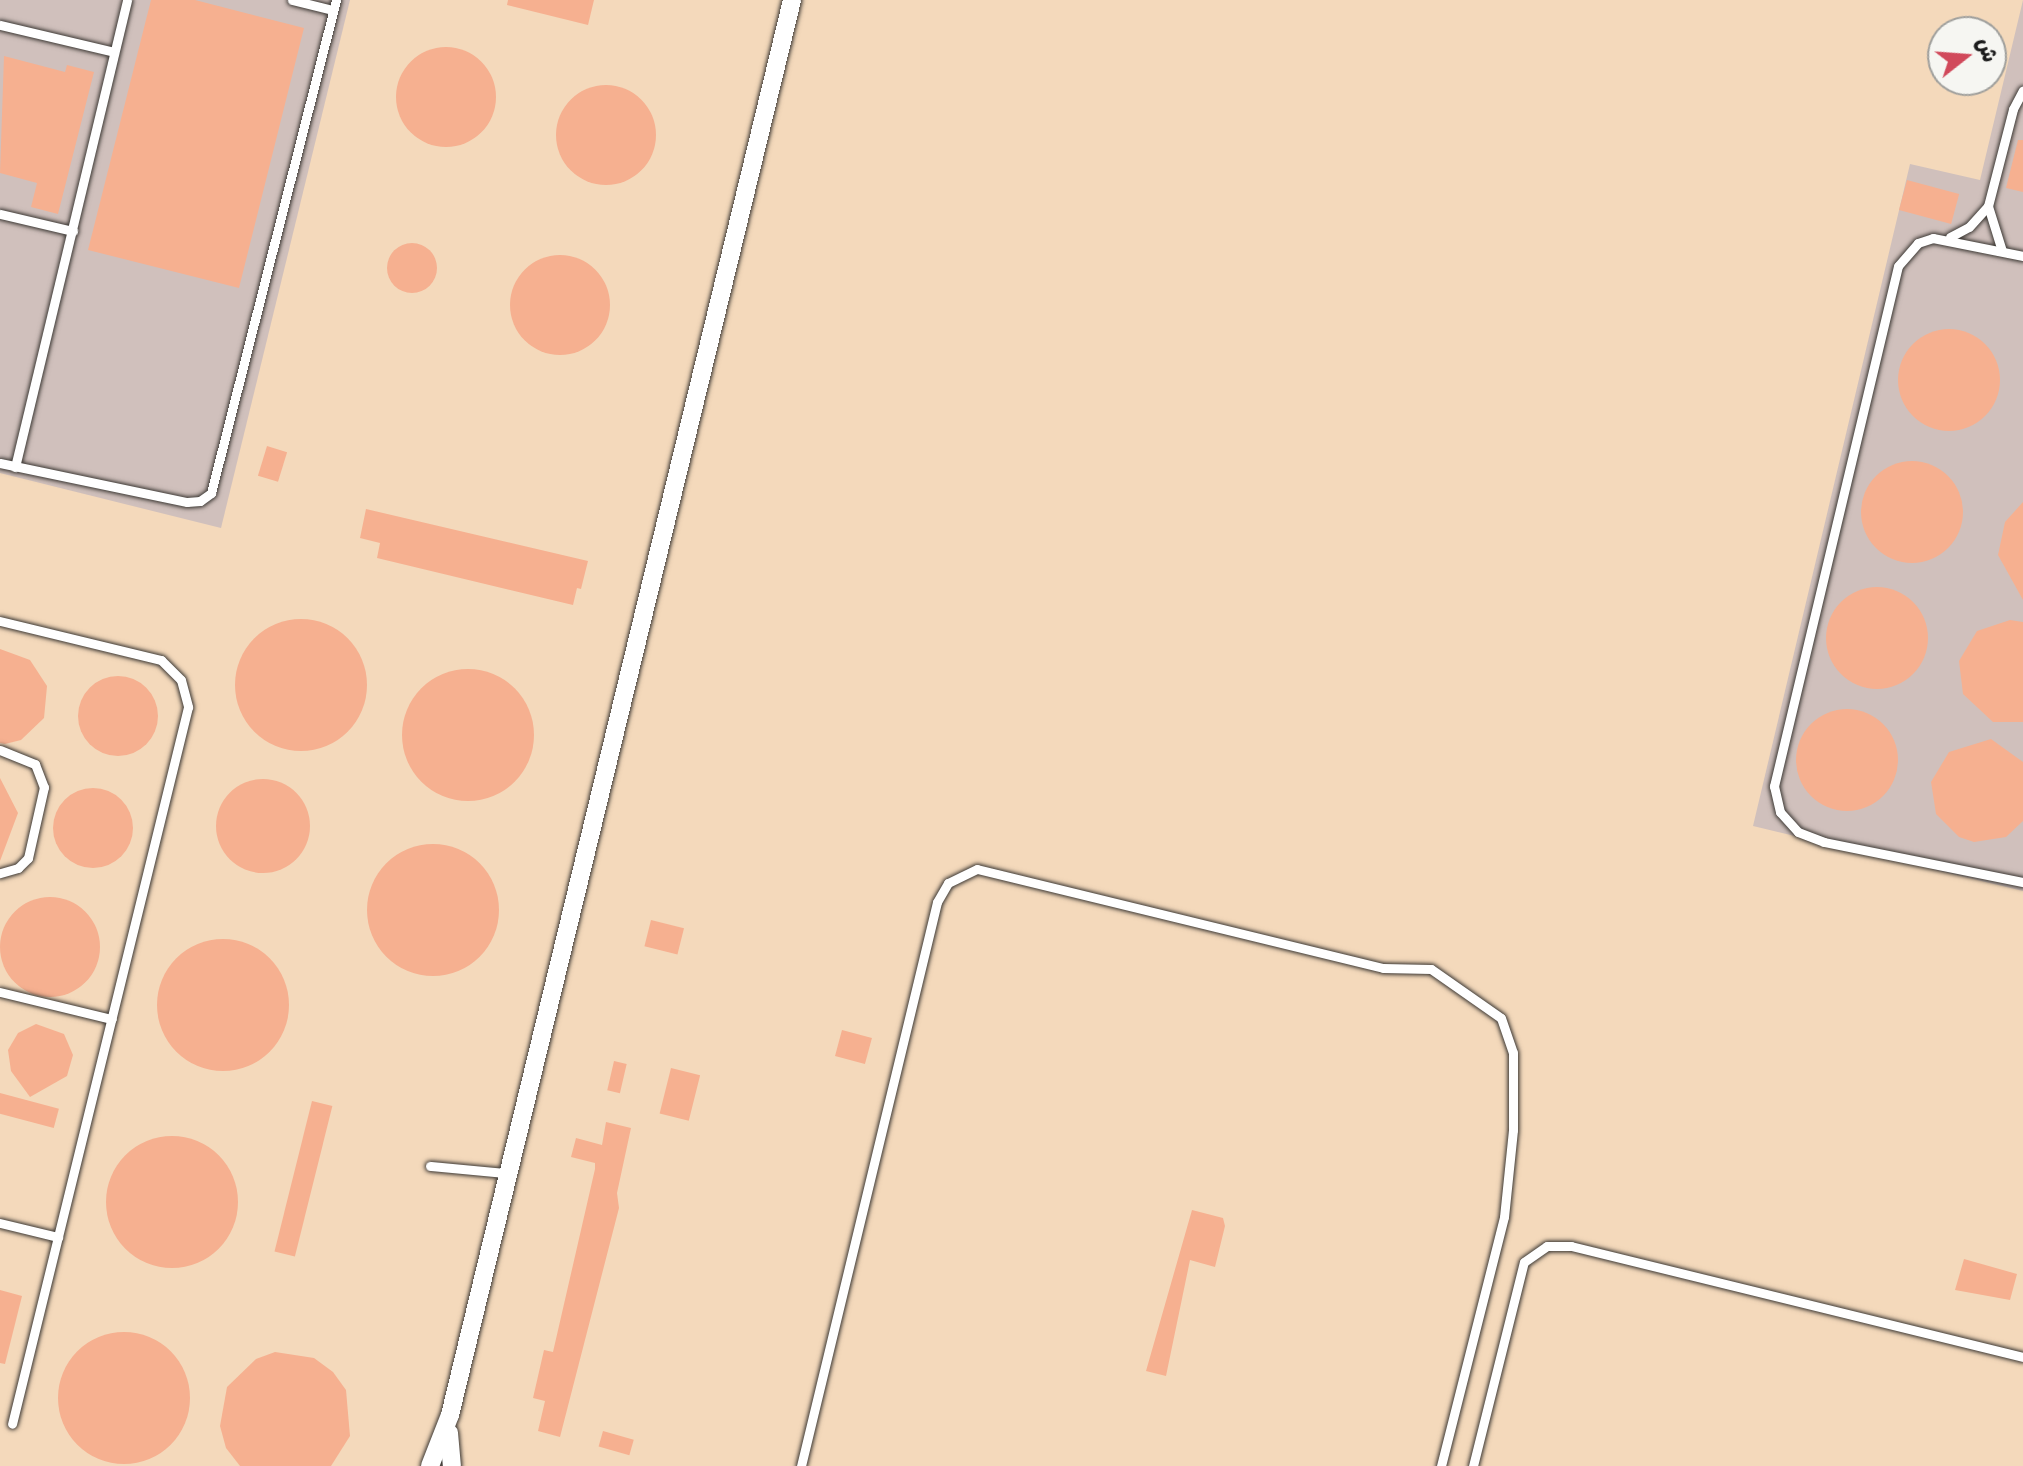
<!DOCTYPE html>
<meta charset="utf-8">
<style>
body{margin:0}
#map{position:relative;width:2023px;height:1466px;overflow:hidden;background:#f4d9bb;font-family:"Patrick Hand","Playpen Sans Arabic",sans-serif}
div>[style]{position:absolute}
.industrial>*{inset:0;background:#d0c0bc}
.building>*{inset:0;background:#f6b090;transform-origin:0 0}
.round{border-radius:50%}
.roads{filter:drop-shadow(0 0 2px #3c3834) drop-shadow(0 0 2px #3c3834)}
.service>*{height:9px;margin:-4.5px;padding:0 4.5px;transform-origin:4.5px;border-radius:4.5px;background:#fff}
.minor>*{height:18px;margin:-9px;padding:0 9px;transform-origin:9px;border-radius:9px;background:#fff}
span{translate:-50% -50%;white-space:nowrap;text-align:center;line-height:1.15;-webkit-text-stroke:7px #f6f6f2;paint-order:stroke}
.north{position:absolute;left:1927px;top:16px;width:80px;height:80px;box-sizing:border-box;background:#f6f6f2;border:2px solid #9f9f9c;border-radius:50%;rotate:73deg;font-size:22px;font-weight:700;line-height:32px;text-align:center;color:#1c1c1c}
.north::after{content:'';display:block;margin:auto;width:28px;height:36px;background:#d1495b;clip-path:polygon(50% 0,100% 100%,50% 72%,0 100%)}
</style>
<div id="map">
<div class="industrial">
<i style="clip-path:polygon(0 0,350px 0,221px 528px,0 473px)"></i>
<i style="clip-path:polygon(2023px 0,2023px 891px,1753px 826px,1910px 164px,1980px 180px)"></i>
</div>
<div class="building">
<i style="clip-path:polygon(151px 0,195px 0,304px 28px,239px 288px,88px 250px)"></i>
<i style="clip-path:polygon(508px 0,594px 0,588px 25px,507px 5px)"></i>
<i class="round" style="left:396px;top:47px;width:100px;height:100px"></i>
<i style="clip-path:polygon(4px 56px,65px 72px,67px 65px,94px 72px,58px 214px,31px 207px,37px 183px,0 173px)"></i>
<i class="round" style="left:556px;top:85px;width:100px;height:100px"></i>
<i style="clip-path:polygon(2018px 140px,2023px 140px,2023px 192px,2006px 188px)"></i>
<i style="left:1907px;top:180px;width:54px;height:31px;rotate:15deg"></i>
<i class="round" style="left:387px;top:243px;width:50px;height:50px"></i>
<i class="round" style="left:510px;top:255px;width:100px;height:100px"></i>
<i class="round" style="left:1898px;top:329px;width:102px;height:102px"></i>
<i style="left:267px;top:446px;width:21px;height:31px;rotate:17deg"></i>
<i class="round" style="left:1861px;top:461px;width:102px;height:102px"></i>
<i style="clip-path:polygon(2023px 502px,2023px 600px,1998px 555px,2005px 522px)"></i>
<i style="clip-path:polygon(366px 509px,588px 561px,581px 589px,577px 588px,573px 605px,377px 558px,380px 543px,360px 538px)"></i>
<i class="round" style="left:1826px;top:587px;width:102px;height:102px"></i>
<i class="round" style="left:235px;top:619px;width:132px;height:132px"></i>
<i style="clip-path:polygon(2010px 620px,2023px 622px,2023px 722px,1993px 722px,1963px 694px,1959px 661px,1977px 631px)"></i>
<i style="clip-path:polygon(0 649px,30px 660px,47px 686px,44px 718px,21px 740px,5px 744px,0 743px)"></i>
<i class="round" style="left:402px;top:669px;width:132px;height:132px"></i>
<i class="round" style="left:78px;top:676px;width:80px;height:80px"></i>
<i class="round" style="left:1796px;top:709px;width:102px;height:102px"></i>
<i style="clip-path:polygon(1991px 739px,2023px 762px,2023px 821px,2006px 837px,1974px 842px,1959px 837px,1936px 814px,1931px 782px,1949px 752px)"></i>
<i style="clip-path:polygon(0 778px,18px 813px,0 861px)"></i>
<i class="round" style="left:216px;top:779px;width:94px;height:94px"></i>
<i class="round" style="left:53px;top:788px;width:80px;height:80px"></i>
<i class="round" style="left:367px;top:844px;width:132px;height:132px"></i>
<i class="round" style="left:0;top:897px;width:100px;height:100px"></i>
<i style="left:651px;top:920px;width:34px;height:27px;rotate:14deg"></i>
<i class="round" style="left:157px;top:939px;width:132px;height:132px"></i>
<i style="clip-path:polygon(36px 1024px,64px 1034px,73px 1055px,67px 1076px,30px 1097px,11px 1071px,8px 1050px,18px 1033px)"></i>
<i style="left:842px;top:1030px;width:31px;height:27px;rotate:15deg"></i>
<i style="left:614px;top:1061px;width:13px;height:30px;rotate:13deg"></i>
<i style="left:671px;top:1068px;width:30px;height:47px;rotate:14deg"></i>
<i style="left:0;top:1093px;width:61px;height:20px;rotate:15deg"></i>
<i style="left:312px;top:1101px;width:21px;height:155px;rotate:14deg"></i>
<i style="clip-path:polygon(606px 1122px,631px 1128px,617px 1193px,619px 1208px,560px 1437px,538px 1431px,545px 1401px,533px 1398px,544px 1350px,553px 1352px,595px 1169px,595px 1163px,571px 1157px,576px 1138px,602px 1145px)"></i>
<i class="round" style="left:106px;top:1136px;width:132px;height:132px"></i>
<i style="clip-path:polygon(1192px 1210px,1223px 1218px,1225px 1226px,1215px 1267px,1190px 1260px,1166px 1376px,1146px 1371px)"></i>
<i style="clip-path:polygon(1964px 1259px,2017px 1274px,2010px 1300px,1955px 1290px)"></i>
<i style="clip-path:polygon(0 1290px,22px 1296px,5px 1364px,0 1363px)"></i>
<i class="round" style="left:58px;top:1332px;width:132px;height:132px"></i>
<i style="clip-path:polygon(275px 1352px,314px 1358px,333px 1372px,346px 1390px,350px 1436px,331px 1466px,240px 1466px,226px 1448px,220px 1426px,227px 1387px,256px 1359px)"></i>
<i style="left:603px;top:1431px;width:32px;height:16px;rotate:16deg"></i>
</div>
<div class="roads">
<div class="service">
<i style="left:292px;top:0;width:42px;rotate:13.7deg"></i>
<i style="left:0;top:25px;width:117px;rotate:13.3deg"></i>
<i style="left:1988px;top:206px;width:47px;rotate:72.7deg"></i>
<i style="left:0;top:214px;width:75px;rotate:13.1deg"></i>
<i style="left:1950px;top:237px;width:21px;rotate:-28deg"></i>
<i style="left:1969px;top:227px;width:28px;rotate:-48deg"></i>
<i style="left:1988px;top:206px;width:100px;rotate:-75.5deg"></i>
<i style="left:2013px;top:109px;width:21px;rotate:-62deg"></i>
<i style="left:2023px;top:256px;width:92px;rotate:-168.7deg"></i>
<i style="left:1933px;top:238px;width:16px;rotate:162deg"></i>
<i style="left:1918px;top:243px;width:30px;rotate:131deg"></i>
<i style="left:1898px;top:266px;width:535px;rotate:103.41deg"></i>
<i style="left:1774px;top:786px;width:27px;rotate:77deg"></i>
<i style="left:1780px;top:812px;width:27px;rotate:48deg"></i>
<i style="left:1798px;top:832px;width:28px;rotate:21deg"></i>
<i style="left:1824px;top:842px;width:203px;rotate:11.4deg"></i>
<i style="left:0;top:463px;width:191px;rotate:11.8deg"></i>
<i style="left:187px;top:502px;width:13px;rotate:-4deg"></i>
<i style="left:200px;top:501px;width:14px;rotate:-36deg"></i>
<i style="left:211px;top:493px;width:509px;rotate:-75.77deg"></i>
<i style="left:15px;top:467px;width:480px;rotate:-76.5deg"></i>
<i style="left:0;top:621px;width:166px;rotate:13.6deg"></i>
<i style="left:161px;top:660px;width:28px;rotate:45deg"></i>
<i style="left:181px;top:680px;width:28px;rotate:75deg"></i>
<i style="left:188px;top:707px;width:738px;rotate:103.79deg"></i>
<i style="left:0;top:750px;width:38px;rotate:22deg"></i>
<i style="left:35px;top:764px;width:25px;rotate:69deg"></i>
<i style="left:44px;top:787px;width:73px;rotate:102.7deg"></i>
<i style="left:28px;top:858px;width:14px;rotate:135deg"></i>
<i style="left:18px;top:868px;width:19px;rotate:164deg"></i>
<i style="left:0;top:992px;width:115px;rotate:13.6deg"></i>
<i style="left:430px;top:1166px;width:76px;rotate:5.3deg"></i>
<i style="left:0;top:1223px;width:60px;rotate:13.6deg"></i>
<i style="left:801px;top:1466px;width:580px;rotate:-76.44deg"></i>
<i style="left:937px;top:902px;width:22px;rotate:-60deg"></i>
<i style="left:948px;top:883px;width:32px;rotate:-26deg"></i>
<i style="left:977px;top:869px;width:418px;rotate:13.7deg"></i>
<i style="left:1383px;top:968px;width:48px;rotate:1.2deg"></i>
<i style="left:1431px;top:969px;width:85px;rotate:35deg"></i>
<i style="left:1501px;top:1018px;width:37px;rotate:71deg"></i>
<i style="left:1513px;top:1053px;width:77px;rotate:90deg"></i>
<i style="left:1513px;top:1130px;width:87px;rotate:95.9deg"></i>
<i style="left:1504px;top:1217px;width:257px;rotate:104.2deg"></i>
<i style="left:1473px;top:1466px;width:210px;rotate:-76deg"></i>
<i style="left:1524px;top:1262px;width:28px;rotate:-35deg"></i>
<i style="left:1547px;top:1246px;width:24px"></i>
<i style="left:1571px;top:1246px;width:465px;rotate:13.8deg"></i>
</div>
<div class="minor">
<i style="left:449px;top:1433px;width:33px;rotate:85deg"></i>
<i style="left:430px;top:1466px;width:55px;rotate:-68.6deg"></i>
<i style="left:450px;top:1415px;width:1456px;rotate:-76.41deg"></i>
</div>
</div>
<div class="north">ش</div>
</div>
